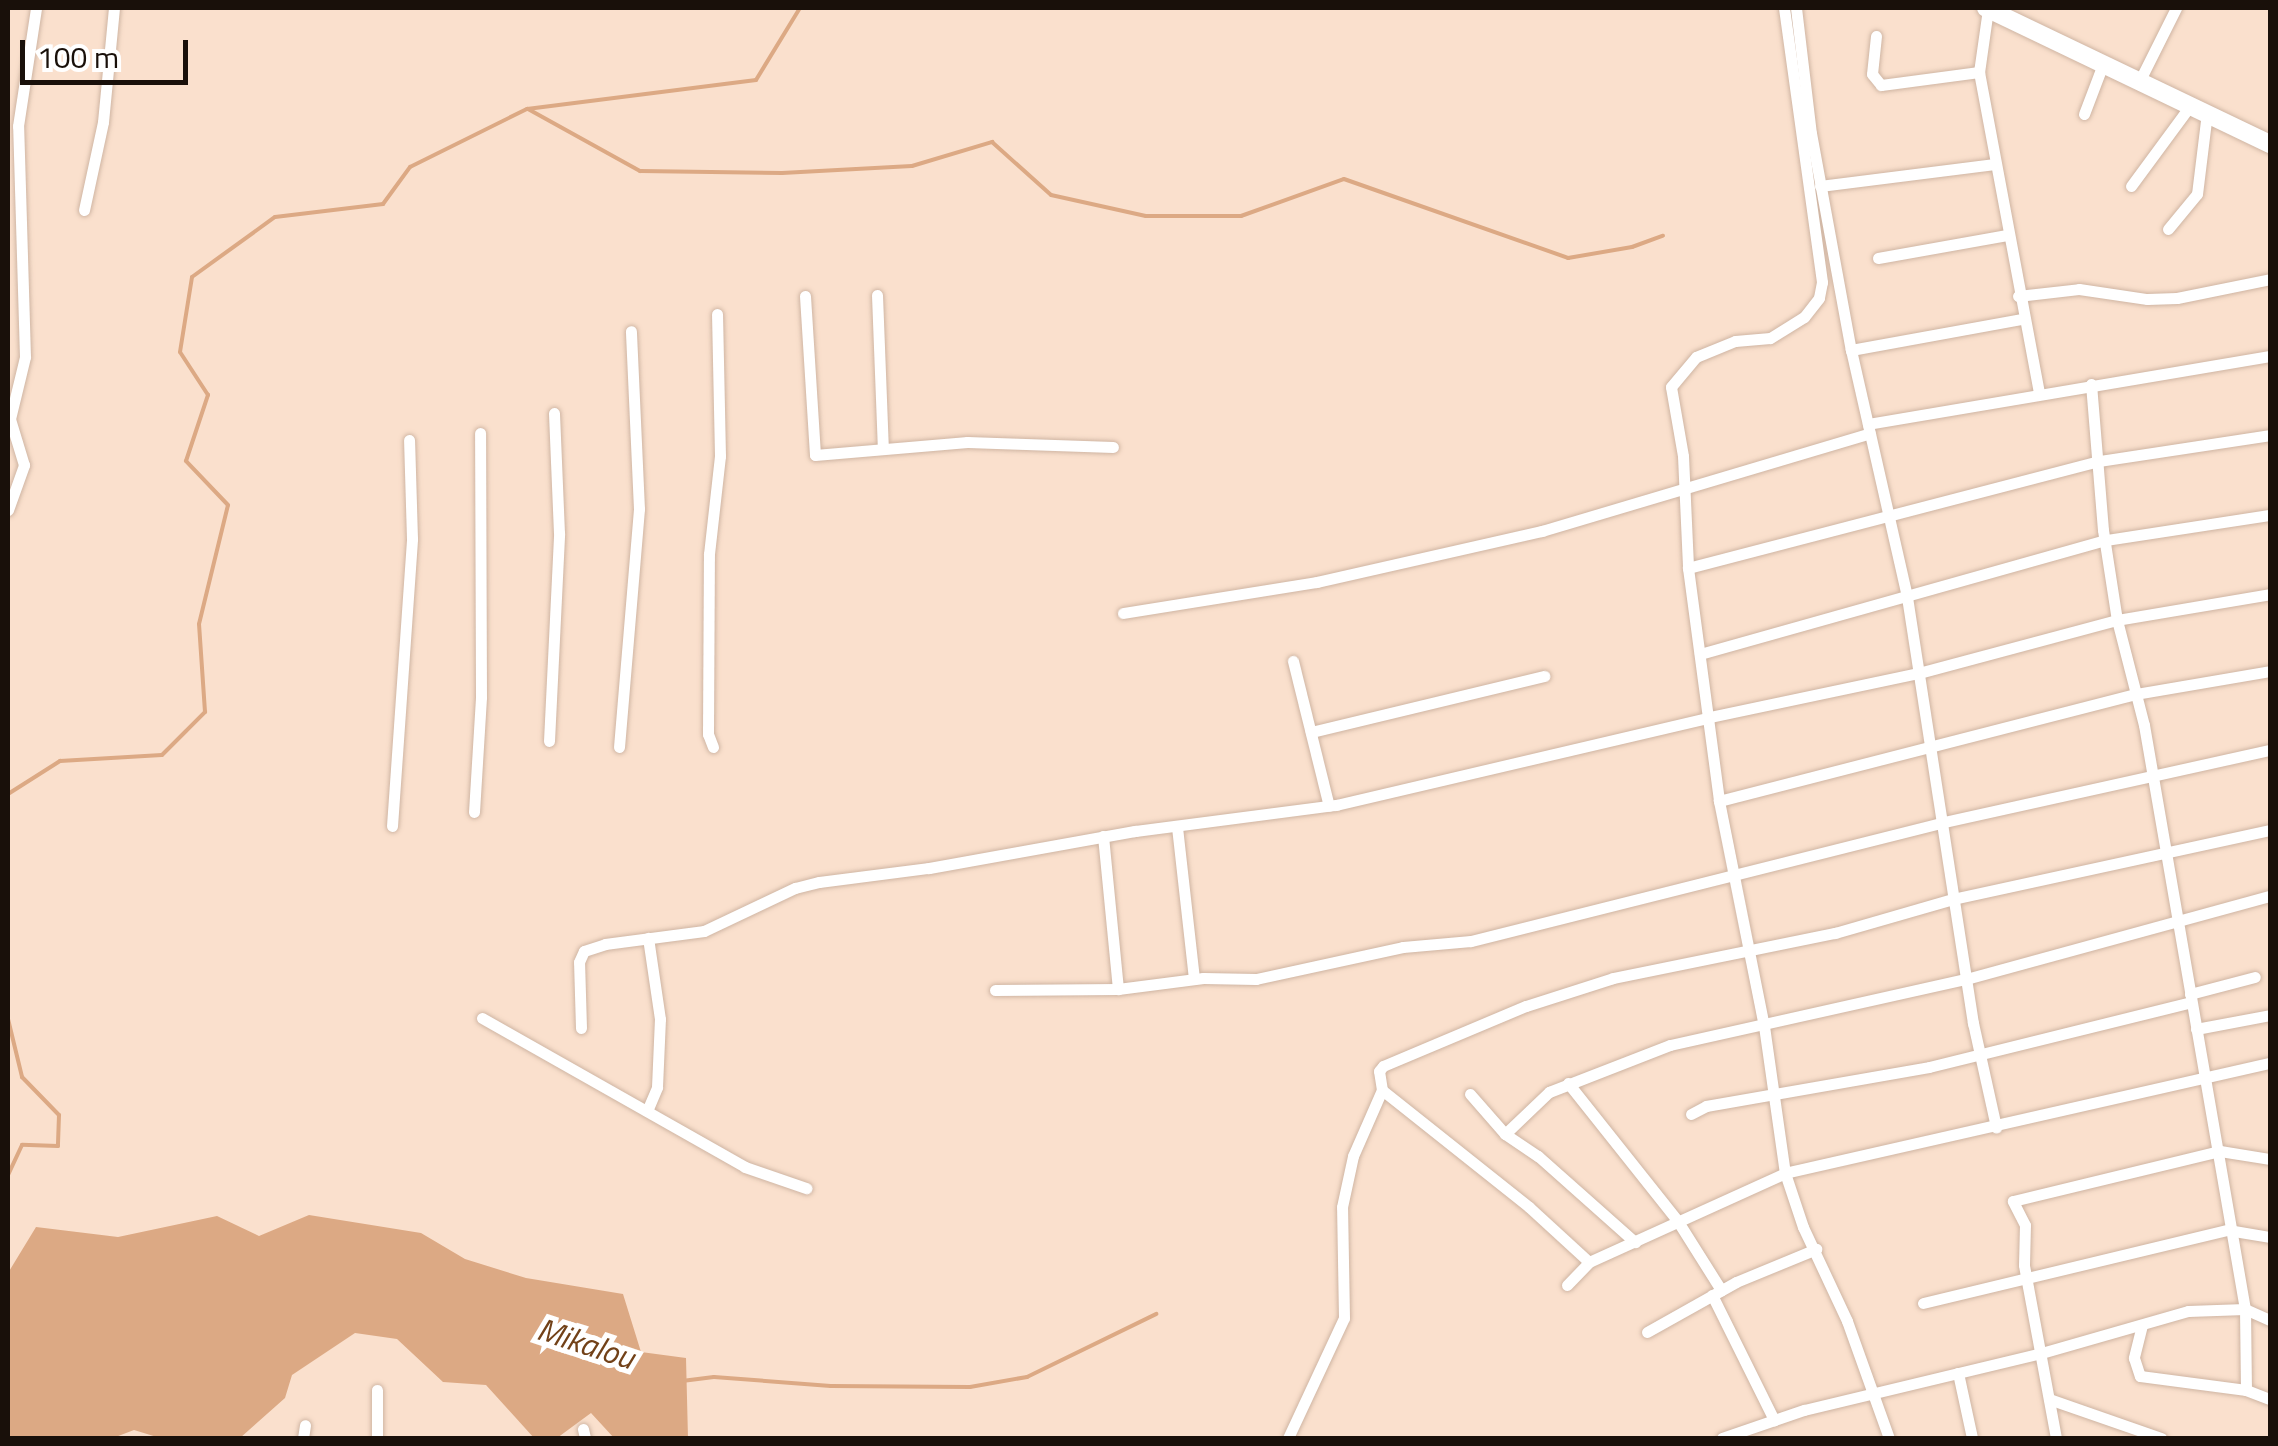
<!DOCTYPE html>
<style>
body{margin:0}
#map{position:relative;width:2278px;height:1446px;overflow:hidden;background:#fae0cd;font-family:"Titillium Web",sans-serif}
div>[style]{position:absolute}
.water>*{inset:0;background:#dca984}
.stream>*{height:4px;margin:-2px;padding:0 2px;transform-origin:2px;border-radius:2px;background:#dca984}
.roads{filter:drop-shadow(0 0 2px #cfb5a3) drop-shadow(0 0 2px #cfb5a3)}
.minor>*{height:11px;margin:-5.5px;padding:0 5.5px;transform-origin:5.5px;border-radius:5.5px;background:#fff}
.highway>*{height:18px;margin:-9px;padding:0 9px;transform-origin:9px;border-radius:9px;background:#fff}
span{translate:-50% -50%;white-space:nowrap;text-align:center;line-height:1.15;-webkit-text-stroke:10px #fff;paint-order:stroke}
.water-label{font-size:32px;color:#724118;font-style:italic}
.frame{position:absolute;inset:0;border:10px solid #19100a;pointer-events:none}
.scale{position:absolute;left:20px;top:40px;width:168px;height:45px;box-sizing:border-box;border:5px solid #19100a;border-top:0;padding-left:12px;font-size:30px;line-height:35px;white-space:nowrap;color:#19100a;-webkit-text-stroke:8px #fff;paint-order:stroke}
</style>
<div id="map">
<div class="water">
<i style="clip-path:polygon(309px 1215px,421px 1233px,465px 1259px,526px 1278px,623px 1294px,641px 1352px,686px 1358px,688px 1438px,614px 1438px,591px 1413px,557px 1438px,534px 1438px,486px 1385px,443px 1382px,397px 1339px,355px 1333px,292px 1375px,285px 1398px,240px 1438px,160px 1438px,134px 1430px,113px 1438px,8px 1438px,8px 1273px,36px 1227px,118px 1237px,217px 1216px,259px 1236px)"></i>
</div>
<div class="stream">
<i style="left:528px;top:109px;width:128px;rotate:29deg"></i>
<i style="left:640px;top:171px;width:142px;rotate:0.8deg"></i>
<i style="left:782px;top:173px;width:130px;rotate:-3.1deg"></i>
<i style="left:912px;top:166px;width:84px;rotate:-16.7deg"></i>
<i style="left:992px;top:142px;width:79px;rotate:41.9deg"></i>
<i style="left:1051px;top:195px;width:97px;rotate:12.5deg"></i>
<i style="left:1146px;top:216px;width:95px"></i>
<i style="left:1241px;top:216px;width:109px;rotate:-19.8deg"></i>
<i style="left:1344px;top:179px;width:238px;rotate:19.4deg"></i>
<i style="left:1568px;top:258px;width:65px;rotate:-9.8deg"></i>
<i style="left:1632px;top:247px;width:33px;rotate:-20deg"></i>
<i style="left:8px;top:794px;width:62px;rotate:-32.4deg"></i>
<i style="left:60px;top:761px;width:102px;rotate:-3.4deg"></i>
<i style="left:162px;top:755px;width:61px;rotate:-45deg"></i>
<i style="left:205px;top:712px;width:88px;rotate:-93.9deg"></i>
<i style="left:199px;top:624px;width:122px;rotate:-76.3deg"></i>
<i style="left:228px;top:505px;width:61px;rotate:-133.7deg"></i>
<i style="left:186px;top:461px;width:70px;rotate:-71.6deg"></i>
<i style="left:208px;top:395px;width:51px;rotate:-123.1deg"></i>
<i style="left:180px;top:352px;width:76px;rotate:-80.9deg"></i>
<i style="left:192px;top:277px;width:102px;rotate:-35.9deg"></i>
<i style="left:275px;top:217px;width:109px;rotate:-6.9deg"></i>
<i style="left:383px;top:204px;width:46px;rotate:-53.9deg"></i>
<i style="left:410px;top:167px;width:131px;rotate:-26.4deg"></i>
<i style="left:527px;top:109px;width:231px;rotate:-7.2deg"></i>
<i style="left:756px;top:80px;width:84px;rotate:-58.6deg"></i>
<i style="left:8px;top:1019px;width:60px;rotate:76.4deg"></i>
<i style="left:22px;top:1077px;width:53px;rotate:45.8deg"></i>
<i style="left:59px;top:1115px;width:31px;rotate:92deg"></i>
<i style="left:58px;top:1146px;width:36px;rotate:-178deg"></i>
<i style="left:22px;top:1145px;width:33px;rotate:115deg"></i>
<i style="left:682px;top:1381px;width:32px;rotate:-7deg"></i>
<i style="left:714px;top:1377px;width:117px;rotate:4.4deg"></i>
<i style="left:831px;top:1386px;width:139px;rotate:0.4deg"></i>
<i style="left:970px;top:1387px;width:58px;rotate:-10deg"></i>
<i style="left:1027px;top:1377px;width:144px;rotate:-26deg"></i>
</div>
<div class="roads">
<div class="minor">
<i style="left:1784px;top:8px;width:277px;rotate:82.1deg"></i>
<i style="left:1822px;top:282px;width:16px;rotate:101deg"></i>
<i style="left:1819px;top:298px;width:24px;rotate:128deg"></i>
<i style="left:1804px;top:317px;width:40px;rotate:148deg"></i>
<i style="left:1770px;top:338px;width:35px;rotate:175deg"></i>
<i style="left:1735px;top:341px;width:42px;rotate:157.7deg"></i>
<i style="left:1696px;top:357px;width:39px;rotate:130deg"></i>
<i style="left:1671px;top:387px;width:70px;rotate:80.1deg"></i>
<i style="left:1683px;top:456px;width:112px;rotate:87.4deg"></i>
<i style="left:1688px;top:568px;width:235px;rotate:82.4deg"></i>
<i style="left:1719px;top:801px;width:229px;rotate:78.7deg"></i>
<i style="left:1764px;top:1026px;width:148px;rotate:81.9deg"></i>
<i style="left:1785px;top:1173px;width:57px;rotate:71.6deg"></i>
<i style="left:1803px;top:1227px;width:104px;rotate:64.9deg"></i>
<i style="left:1847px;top:1321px;width:124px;rotate:70.3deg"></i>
<i style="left:1796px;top:8px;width:126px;rotate:83.2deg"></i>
<i style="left:1811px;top:133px;width:221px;rotate:79.6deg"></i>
<i style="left:1851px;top:350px;width:253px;rotate:77.2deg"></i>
<i style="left:1907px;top:597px;width:431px;rotate:81.2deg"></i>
<i style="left:1973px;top:1023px;width:107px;rotate:77.5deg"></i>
<i style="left:1988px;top:9px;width:64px;rotate:98.1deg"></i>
<i style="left:1979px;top:72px;width:328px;rotate:79.4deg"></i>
<i style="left:1876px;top:36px;width:38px;rotate:96deg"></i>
<i style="left:1872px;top:74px;width:14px;rotate:51deg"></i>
<i style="left:1881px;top:85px;width:99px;rotate:-7.6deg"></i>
<i style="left:2139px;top:82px;width:83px;rotate:-63.4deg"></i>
<i style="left:2084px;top:114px;width:53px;rotate:-69.2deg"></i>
<i style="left:1820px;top:186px;width:176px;rotate:-7.2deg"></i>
<i style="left:2131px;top:186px;width:99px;rotate:-53.6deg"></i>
<i style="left:84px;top:210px;width:90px;rotate:-77.8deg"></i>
<i style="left:103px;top:122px;width:115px;rotate:-84.5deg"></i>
<i style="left:2168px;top:229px;width:45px;rotate:-50.4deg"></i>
<i style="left:2197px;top:194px;width:82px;rotate:-83deg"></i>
<i style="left:1878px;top:258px;width:131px;rotate:-10.1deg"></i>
<i style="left:877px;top:295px;width:154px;rotate:87.8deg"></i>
<i style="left:805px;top:296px;width:159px;rotate:86.4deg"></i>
<i style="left:815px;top:455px;width:153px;rotate:-4.9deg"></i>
<i style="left:967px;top:442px;width:146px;rotate:2deg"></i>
<i style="left:2018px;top:296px;width:61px;rotate:-6.5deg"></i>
<i style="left:2079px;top:289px;width:69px;rotate:8.4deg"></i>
<i style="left:2147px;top:299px;width:30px;rotate:-2deg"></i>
<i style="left:2177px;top:298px;width:95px;rotate:-11.5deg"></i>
<i style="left:1851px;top:350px;width:174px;rotate:-10.3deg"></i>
<i style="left:2091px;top:384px;width:146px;rotate:85.3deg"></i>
<i style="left:2103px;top:530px;width:91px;rotate:81.2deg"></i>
<i style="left:2117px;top:620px;width:108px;rotate:75.6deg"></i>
<i style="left:2144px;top:725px;width:593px;rotate:80.19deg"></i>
<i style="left:2245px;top:1309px;width:81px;rotate:89.3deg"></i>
<i style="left:1868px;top:424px;width:408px;rotate:-9.6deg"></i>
<i style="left:8px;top:510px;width:48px;rotate:-70.4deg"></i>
<i style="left:24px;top:465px;width:48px;rotate:-106.9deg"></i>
<i style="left:10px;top:419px;width:64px;rotate:-76.4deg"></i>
<i style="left:25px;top:357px;width:231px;rotate:-91.7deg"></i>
<i style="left:18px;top:126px;width:119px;rotate:-81.3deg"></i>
<i style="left:1688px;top:568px;width:425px;rotate:-14.6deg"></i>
<i style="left:2099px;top:461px;width:173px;rotate:-8.6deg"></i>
<i style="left:1123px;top:613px;width:196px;rotate:-9.1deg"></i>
<i style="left:1317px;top:582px;width:231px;rotate:-12.8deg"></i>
<i style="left:1542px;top:531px;width:342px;rotate:-16.6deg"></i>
<i style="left:1700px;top:654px;width:422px;rotate:-15.7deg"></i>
<i style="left:2106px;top:540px;width:166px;rotate:-8.7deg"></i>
<i style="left:1293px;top:661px;width:149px;rotate:76.1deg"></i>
<i style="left:1311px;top:732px;width:240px;rotate:-13.5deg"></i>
<i style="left:549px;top:741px;width:208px;rotate:-87.2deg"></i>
<i style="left:559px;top:533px;width:120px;rotate:-92.4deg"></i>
<i style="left:619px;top:747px;width:239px;rotate:-85.2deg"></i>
<i style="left:639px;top:509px;width:178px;rotate:-92.6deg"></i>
<i style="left:713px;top:747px;width:14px;rotate:-111deg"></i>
<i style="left:708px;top:734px;width:180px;rotate:-89.7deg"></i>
<i style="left:709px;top:554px;width:99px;rotate:-83.6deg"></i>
<i style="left:720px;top:456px;width:142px;rotate:-91.2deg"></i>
<i style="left:1719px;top:801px;width:431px;rotate:-14.4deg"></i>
<i style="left:2136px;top:694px;width:136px;rotate:-9.7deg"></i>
<i style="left:474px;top:812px;width:115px;rotate:-86.5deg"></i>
<i style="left:481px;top:697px;width:264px;rotate:-90.2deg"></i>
<i style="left:392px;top:826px;width:288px;rotate:-86deg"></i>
<i style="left:412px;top:539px;width:99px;rotate:-91.7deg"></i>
<i style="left:1177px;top:827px;width:153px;rotate:83.6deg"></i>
<i style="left:1103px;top:836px;width:154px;rotate:84.4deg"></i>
<i style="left:995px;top:990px;width:123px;rotate:-0.5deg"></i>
<i style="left:1118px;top:989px;width:86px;rotate:-7.4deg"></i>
<i style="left:1203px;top:978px;width:53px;rotate:1.1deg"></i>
<i style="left:1256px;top:979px;width:150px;rotate:-12.3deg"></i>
<i style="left:1403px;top:947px;width:68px;rotate:-5deg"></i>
<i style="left:1471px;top:941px;width:484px;rotate:-14.1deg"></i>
<i style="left:1940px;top:823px;width:338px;rotate:-12.5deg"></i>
<i style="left:2190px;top:994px;width:67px;rotate:-14.7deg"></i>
<i style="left:482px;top:1018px;width:302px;rotate:29.5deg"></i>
<i style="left:745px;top:1167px;width:65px;rotate:19deg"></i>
<i style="left:581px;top:1028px;width:66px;rotate:-91.7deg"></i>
<i style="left:579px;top:962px;width:12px;rotate:-66deg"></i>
<i style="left:584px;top:951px;width:22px;rotate:-18deg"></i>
<i style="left:605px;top:944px;width:100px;rotate:-7.5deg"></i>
<i style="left:704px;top:931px;width:101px;rotate:-25.3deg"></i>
<i style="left:795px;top:888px;width:25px;rotate:-14deg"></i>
<i style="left:819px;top:882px;width:111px;rotate:-7.3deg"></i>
<i style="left:929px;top:868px;width:209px;rotate:-10.2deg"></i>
<i style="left:1135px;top:831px;width:203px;rotate:-7.4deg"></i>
<i style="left:1336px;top:805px;width:384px;rotate:-13.2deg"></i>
<i style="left:1710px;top:717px;width:214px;rotate:-11.9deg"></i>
<i style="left:1919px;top:673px;width:205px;rotate:-15deg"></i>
<i style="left:2117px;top:620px;width:155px;rotate:-9.6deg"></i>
<i style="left:2196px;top:1029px;width:75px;rotate:-10.7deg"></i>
<i style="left:1568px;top:1083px;width:175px;rotate:51.5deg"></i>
<i style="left:1677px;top:1220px;width:83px;rotate:57.8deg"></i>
<i style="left:1382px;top:1090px;width:188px;rotate:38.5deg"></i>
<i style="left:1529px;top:1207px;width:81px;rotate:42.5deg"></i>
<i style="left:1470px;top:1094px;width:53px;rotate:48.8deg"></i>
<i style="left:1505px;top:1134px;width:40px;rotate:34deg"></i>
<i style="left:1538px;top:1156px;width:130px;rotate:41.6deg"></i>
<i style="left:647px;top:1111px;width:26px;rotate:-67deg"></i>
<i style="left:657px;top:1087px;width:68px;rotate:-87.5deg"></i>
<i style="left:660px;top:1019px;width:82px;rotate:-98.4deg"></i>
<i style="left:1691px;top:1114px;width:17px;rotate:-28deg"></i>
<i style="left:1706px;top:1106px;width:226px;rotate:-9.9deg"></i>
<i style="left:1929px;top:1067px;width:270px;rotate:-13.9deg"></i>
<i style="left:1505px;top:1134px;width:61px;rotate:-43.7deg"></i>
<i style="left:1549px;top:1092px;width:130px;rotate:-21.2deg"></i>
<i style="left:1670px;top:1045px;width:303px;rotate:-12.6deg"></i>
<i style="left:1966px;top:979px;width:315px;rotate:-15.3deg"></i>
<i style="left:1567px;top:1285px;width:32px;rotate:-46deg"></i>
<i style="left:1589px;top:1262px;width:215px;rotate:-24.4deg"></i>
<i style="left:1785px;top:1173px;width:497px;rotate:-12.8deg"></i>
<i style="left:1712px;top:1295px;width:140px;rotate:63.6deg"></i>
<i style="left:1923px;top:1303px;width:314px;rotate:-13.5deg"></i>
<i style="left:2228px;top:1230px;width:43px;rotate:9.5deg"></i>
<i style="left:2142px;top:1325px;width:34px;rotate:104deg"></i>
<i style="left:2134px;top:1358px;width:19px;rotate:72deg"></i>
<i style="left:2140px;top:1376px;width:107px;rotate:7.5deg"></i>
<i style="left:2246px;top:1390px;width:26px;rotate:21deg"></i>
<i style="left:1647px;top:1332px;width:102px;rotate:-29.3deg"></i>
<i style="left:1736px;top:1282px;width:87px;rotate:-22.4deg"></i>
<i style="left:1958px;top:1373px;width:66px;rotate:77.8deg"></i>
<i style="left:377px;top:1390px;width:48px;rotate:90deg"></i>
<i style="left:2049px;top:1399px;width:119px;rotate:19.2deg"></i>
<i style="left:583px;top:1429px;width:9px;rotate:77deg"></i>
<i style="left:303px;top:1438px;width:13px;rotate:-81deg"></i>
<i style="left:1288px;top:1438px;width:132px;rotate:-65deg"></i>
<i style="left:1344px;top:1318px;width:111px;rotate:-91deg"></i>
<i style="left:1342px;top:1207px;width:52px;rotate:-77.8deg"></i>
<i style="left:1353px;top:1156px;width:72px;rotate:-66.3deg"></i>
<i style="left:1382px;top:1090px;width:19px;rotate:-99deg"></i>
<i style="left:1379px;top:1071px;width:6px;rotate:-51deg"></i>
<i style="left:1383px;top:1066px;width:155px;rotate:-22.8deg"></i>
<i style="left:1526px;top:1006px;width:91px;rotate:-17.8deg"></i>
<i style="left:1613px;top:978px;width:227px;rotate:-11.5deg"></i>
<i style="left:1835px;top:933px;width:123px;rotate:-16.1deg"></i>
<i style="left:1953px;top:899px;width:324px;rotate:-12.3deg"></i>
<i style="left:1722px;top:1438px;width:87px;rotate:-18.9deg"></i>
<i style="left:1804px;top:1410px;width:241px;rotate:-13.5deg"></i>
<i style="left:2038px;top:1354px;width:156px;rotate:-16deg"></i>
<i style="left:2188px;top:1311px;width:57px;rotate:-2deg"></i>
<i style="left:2245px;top:1309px;width:27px;rotate:24deg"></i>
<i style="left:2056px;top:1438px;width:176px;rotate:-100.5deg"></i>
<i style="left:2024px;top:1265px;width:40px;rotate:-88.6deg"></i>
<i style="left:2025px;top:1225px;width:27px;rotate:-117deg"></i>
<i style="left:2013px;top:1201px;width:213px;rotate:-13.6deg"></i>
<i style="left:2220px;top:1151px;width:51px;rotate:9.1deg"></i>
</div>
<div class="highway">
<i style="left:1986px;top:8px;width:315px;rotate:25.6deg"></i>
</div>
</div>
<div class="water-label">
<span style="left:586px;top:1343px;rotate:18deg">Mikalou</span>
</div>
<div class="frame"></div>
<div class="scale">100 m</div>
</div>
